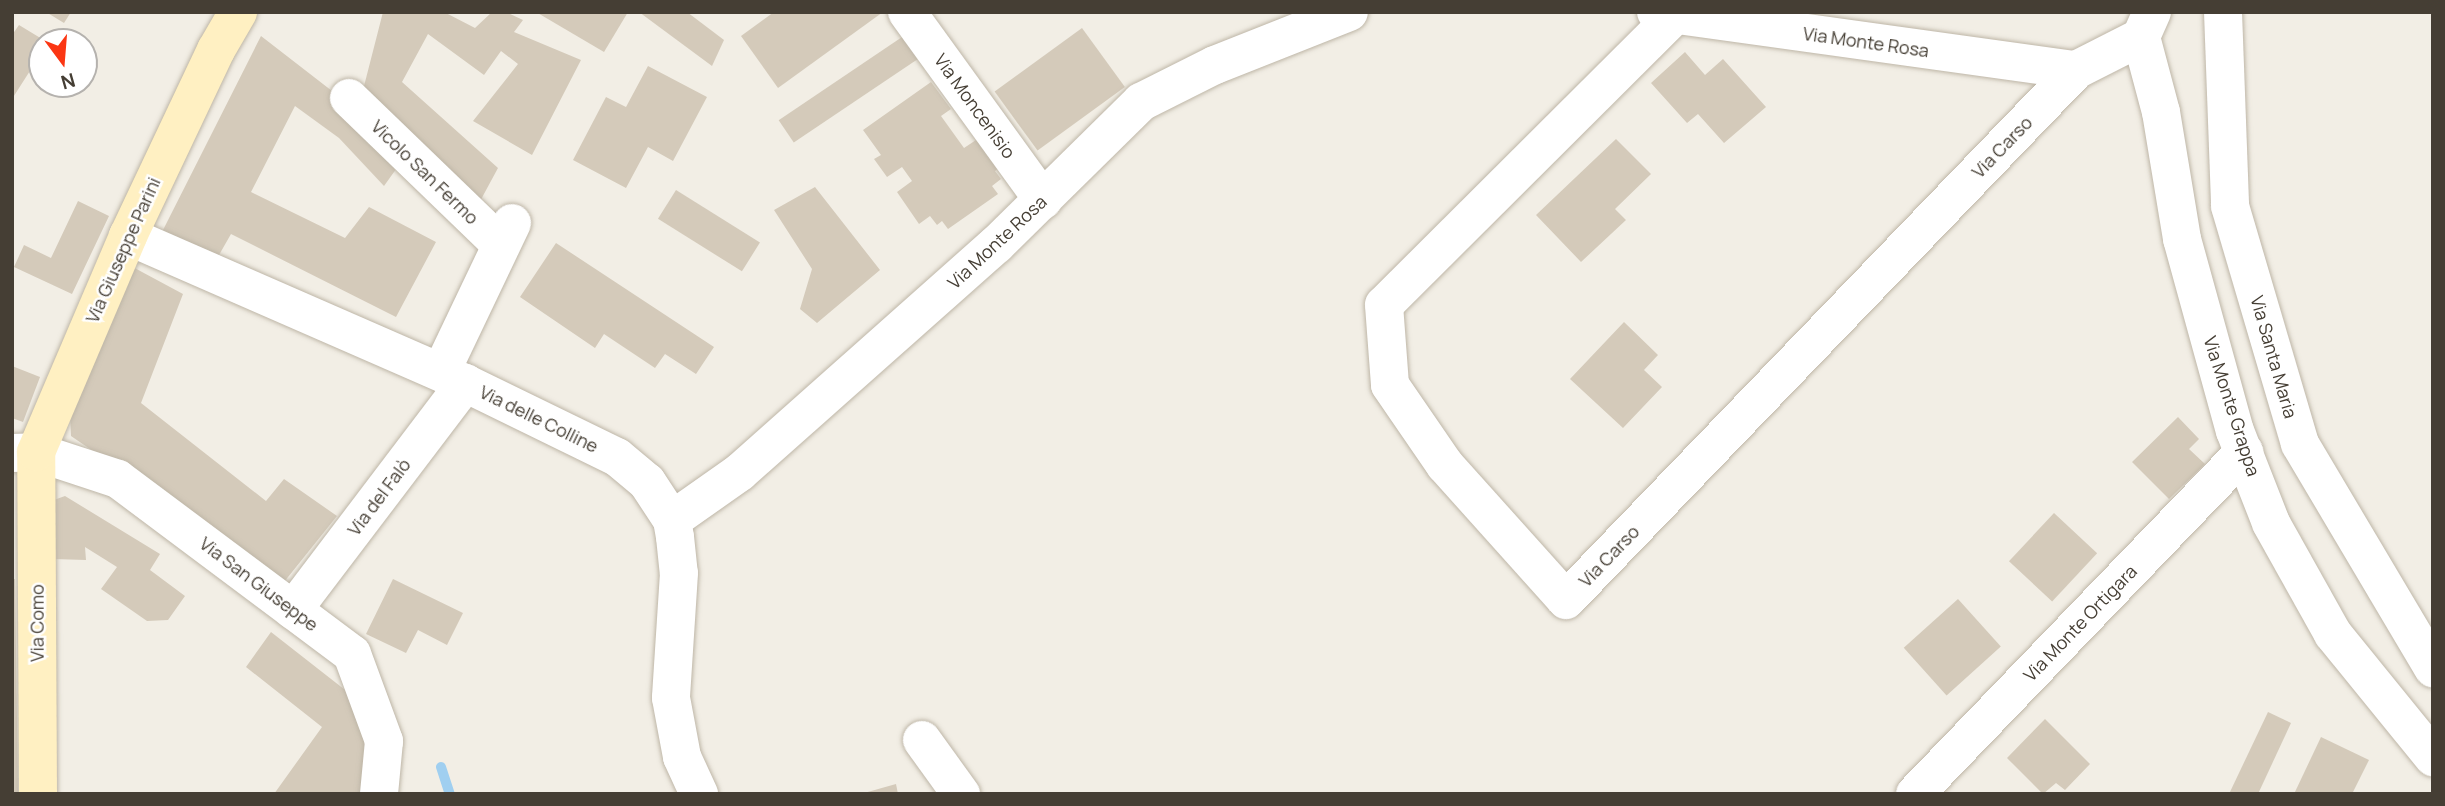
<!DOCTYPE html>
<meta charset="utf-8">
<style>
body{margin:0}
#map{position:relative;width:2445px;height:806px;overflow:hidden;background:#f2eee5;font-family:Manrope,sans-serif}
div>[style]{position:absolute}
.stream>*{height:10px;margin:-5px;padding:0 5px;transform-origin:5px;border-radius:5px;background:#a0cff0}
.building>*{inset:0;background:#d4caba;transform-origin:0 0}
.roads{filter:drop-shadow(0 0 2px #beb6a7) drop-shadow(0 0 2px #beb6a7)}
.street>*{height:38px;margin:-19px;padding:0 19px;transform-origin:19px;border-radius:19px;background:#fff}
.secondary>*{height:38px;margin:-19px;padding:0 19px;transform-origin:19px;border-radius:19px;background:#fff0c2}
span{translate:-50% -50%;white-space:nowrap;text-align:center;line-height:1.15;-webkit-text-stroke:5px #fff;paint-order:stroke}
.street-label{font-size:18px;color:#453e34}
.frame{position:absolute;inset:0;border:14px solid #453e34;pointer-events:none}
.north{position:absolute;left:28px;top:28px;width:70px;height:70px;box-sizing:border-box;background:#fff;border:2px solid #b5b2ae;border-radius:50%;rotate:164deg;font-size:19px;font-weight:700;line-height:28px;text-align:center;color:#453e34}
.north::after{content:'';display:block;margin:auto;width:24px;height:32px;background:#fb3613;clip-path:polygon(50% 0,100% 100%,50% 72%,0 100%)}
</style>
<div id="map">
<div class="stream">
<i style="left:441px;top:767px;width:28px;rotate:72deg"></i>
</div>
<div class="building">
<i style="clip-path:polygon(46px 12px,71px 12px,64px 23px)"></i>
<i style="clip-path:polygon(383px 12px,444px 12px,475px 28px,492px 12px,506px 12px,523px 20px,514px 32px,581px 60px,532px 155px,473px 121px,518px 64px,501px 51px,484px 75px,428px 34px,402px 82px,498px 168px,478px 205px,363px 90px)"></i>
<i style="clip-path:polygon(536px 12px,628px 12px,604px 52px)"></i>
<i style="clip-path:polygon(639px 12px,687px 12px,724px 40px,712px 66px)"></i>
<i style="clip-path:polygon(774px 12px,883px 12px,778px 88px,741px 36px)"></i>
<i style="clip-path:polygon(19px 25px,47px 42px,42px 42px,42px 52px,12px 99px,12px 35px)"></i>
<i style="left:1082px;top:28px;width:73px;height:108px;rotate:54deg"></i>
<i style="left:908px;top:33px;width:27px;height:156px;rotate:56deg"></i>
<i style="clip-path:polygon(261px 36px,354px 108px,399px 165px,384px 186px,339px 138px,295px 106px,251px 192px,345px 238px,369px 207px,436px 242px,396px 317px,231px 234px,219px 255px,162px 232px)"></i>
<i style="clip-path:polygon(1685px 52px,1705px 75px,1723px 59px,1766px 107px,1724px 143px,1698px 114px,1687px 123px,1651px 83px)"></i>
<i style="clip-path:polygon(648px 66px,707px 97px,673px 161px,648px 147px,626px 188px,573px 160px,606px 97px,626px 107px)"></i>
<i style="clip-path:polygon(931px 82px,951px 109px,941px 116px,964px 148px,982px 136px,1003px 165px,995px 171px,1001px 179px,992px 186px,998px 194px,948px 229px,942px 221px,937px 225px,930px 216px,919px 224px,897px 192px,912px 181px,902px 167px,887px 177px,874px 159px,881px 155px,863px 130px)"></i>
<i style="clip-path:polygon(1616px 139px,1651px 174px,1615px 209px,1626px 220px,1581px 262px,1536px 215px)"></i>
<i style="clip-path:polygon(815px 187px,880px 270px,817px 323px,800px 309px,812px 269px,774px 210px)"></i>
<i style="left:676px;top:190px;width:99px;height:34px;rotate:32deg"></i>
<i style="clip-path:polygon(78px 201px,109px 216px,72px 294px,14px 267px,24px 245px,51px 258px)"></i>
<i style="clip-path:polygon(556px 243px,714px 347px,696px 374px,665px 354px,655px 368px,604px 334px,595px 348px,520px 297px)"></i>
<i style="clip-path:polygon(129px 265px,183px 294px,141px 403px,266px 501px,284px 479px,337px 516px,284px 582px,71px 436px,70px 411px)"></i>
<i style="clip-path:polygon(1624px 322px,1658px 355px,1644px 370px,1662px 387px,1623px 428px,1570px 379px)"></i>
<i style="clip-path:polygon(12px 366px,40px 377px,23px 422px,12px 418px)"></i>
<i style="clip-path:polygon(2178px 417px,2199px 439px,2189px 449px,2205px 464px,2169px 499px,2132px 462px)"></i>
<i style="clip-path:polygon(65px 496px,160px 554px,150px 570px,185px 596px,168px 620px,147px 621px,101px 589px,117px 567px,85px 547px,86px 560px,53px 559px,51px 501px)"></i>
<i style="left:2054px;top:513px;width:59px;height:66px;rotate:43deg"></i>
<i style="clip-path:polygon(12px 579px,15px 579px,18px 794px,12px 794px)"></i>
<i style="clip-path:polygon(393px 579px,463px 613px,447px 645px,418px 630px,406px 653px,366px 634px)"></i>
<i style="left:1958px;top:599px;width:64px;height:73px;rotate:48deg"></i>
<i style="clip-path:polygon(271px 632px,363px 704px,368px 794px,274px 794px,322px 727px,246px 667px)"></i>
<i style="clip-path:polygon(2268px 712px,2291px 723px,2258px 794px,2229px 794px)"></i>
<i style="clip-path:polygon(2045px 719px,2090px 764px,2065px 790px,2056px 783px,2043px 794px,2007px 758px)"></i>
<i style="clip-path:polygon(2321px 737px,2369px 760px,2352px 794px,2294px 794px)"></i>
<i style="clip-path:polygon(896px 784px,898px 794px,864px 794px,864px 793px)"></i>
</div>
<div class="roads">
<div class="street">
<i style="left:907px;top:12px;width:232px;rotate:54.1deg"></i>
<i style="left:1656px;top:12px;width:424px;rotate:7.9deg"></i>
<i style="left:2152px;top:12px;width:27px;rotate:114deg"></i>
<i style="left:2141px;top:37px;width:78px;rotate:75.1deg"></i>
<i style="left:2161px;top:112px;width:129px;rotate:80.6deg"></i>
<i style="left:2182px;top:239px;width:199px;rotate:74.6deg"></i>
<i style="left:2235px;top:431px;width:99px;rotate:68.6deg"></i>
<i style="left:2271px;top:523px;width:127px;rotate:60.8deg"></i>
<i style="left:2333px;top:634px;width:159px;rotate:50.9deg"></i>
<i style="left:2223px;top:12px;width:194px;rotate:87.9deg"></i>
<i style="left:2230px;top:206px;width:248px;rotate:73.6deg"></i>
<i style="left:2300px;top:444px;width:261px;rotate:59.3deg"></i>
<i style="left:1674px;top:16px;width:409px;rotate:135.1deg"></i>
<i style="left:1384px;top:305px;width:80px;rotate:85.7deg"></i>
<i style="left:1390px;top:385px;width:97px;rotate:55.5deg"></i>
<i style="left:1445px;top:465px;width:181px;rotate:48.1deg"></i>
<i style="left:1566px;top:600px;width:736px;rotate:-46.1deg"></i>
<i style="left:2076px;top:70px;width:73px;rotate:-26.9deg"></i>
<i style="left:349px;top:98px;width:211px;rotate:44deg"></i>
<i style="left:128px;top:236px;width:368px;rotate:23.6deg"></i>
<i style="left:465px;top:383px;width:169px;rotate:26deg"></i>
<i style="left:617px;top:457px;width:39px;rotate:40deg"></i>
<i style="left:647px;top:482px;width:45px;rotate:56.7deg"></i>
<i style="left:672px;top:520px;width:17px;rotate:80deg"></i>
<i style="left:675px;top:537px;width:36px;rotate:84deg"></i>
<i style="left:679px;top:573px;width:125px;rotate:93.7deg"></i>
<i style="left:671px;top:698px;width:60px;rotate:79.4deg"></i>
<i style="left:682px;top:757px;width:41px;rotate:65.3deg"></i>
<i style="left:441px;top:372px;width:165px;rotate:-64.5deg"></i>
<i style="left:12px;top:453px;width:24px;rotate:-2deg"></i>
<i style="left:36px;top:452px;width:86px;rotate:18.2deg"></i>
<i style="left:118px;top:479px;width:292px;rotate:36.8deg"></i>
<i style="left:352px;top:654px;width:93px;rotate:69.8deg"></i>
<i style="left:384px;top:741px;width:53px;rotate:95.4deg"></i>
<i style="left:672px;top:520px;width:83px;rotate:-35.2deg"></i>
<i style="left:740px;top:472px;width:342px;rotate:-41.6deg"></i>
<i style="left:996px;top:245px;width:204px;rotate:-44.6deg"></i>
<i style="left:1141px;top:102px;width:83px;rotate:-26.6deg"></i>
<i style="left:1215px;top:65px;width:144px;rotate:-21.6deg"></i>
<i style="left:293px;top:610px;width:285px;rotate:-52.8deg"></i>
<i style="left:922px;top:740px;width:67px;rotate:54.2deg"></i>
<i style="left:1915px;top:794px;width:475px;rotate:-46.1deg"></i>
</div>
<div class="secondary">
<i style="left:38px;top:794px;width:342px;rotate:-90.3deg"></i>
<i style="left:36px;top:452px;width:235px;rotate:-66.9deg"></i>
<i style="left:128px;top:236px;width:206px;rotate:-64.7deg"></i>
<i style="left:216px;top:50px;width:44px;rotate:-59.9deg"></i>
</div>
</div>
<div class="street-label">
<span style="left:1866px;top:42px;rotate:8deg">Via Monte Rosa</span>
<span style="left:975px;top:106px;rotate:54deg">Via Moncenisio</span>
<span style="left:2002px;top:147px;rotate:-46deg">Via Carso</span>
<span style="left:425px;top:172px;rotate:44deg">Vicolo San Fermo</span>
<span style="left:997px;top:242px;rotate:-43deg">Via Monte Rosa</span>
<span style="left:123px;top:250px;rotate:-66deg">Via Giuseppe Parini</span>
<span style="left:2274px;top:357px;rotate:74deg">Via Santa Maria</span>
<span style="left:2232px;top:406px;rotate:72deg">Via Monte Grappa</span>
<span style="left:539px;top:419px;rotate:26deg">Via delle Colline</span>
<span style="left:379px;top:497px;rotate:-53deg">Via del Falò</span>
<span style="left:1609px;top:556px;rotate:-46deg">Via Carso</span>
<span style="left:259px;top:584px;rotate:37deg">Via San Giuseppe</span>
<span style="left:37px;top:623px;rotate:-90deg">Via Como</span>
<span style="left:2080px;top:623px;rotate:-46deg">Via Monte Ortigara</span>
</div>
<div class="frame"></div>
<div class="north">N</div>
</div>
